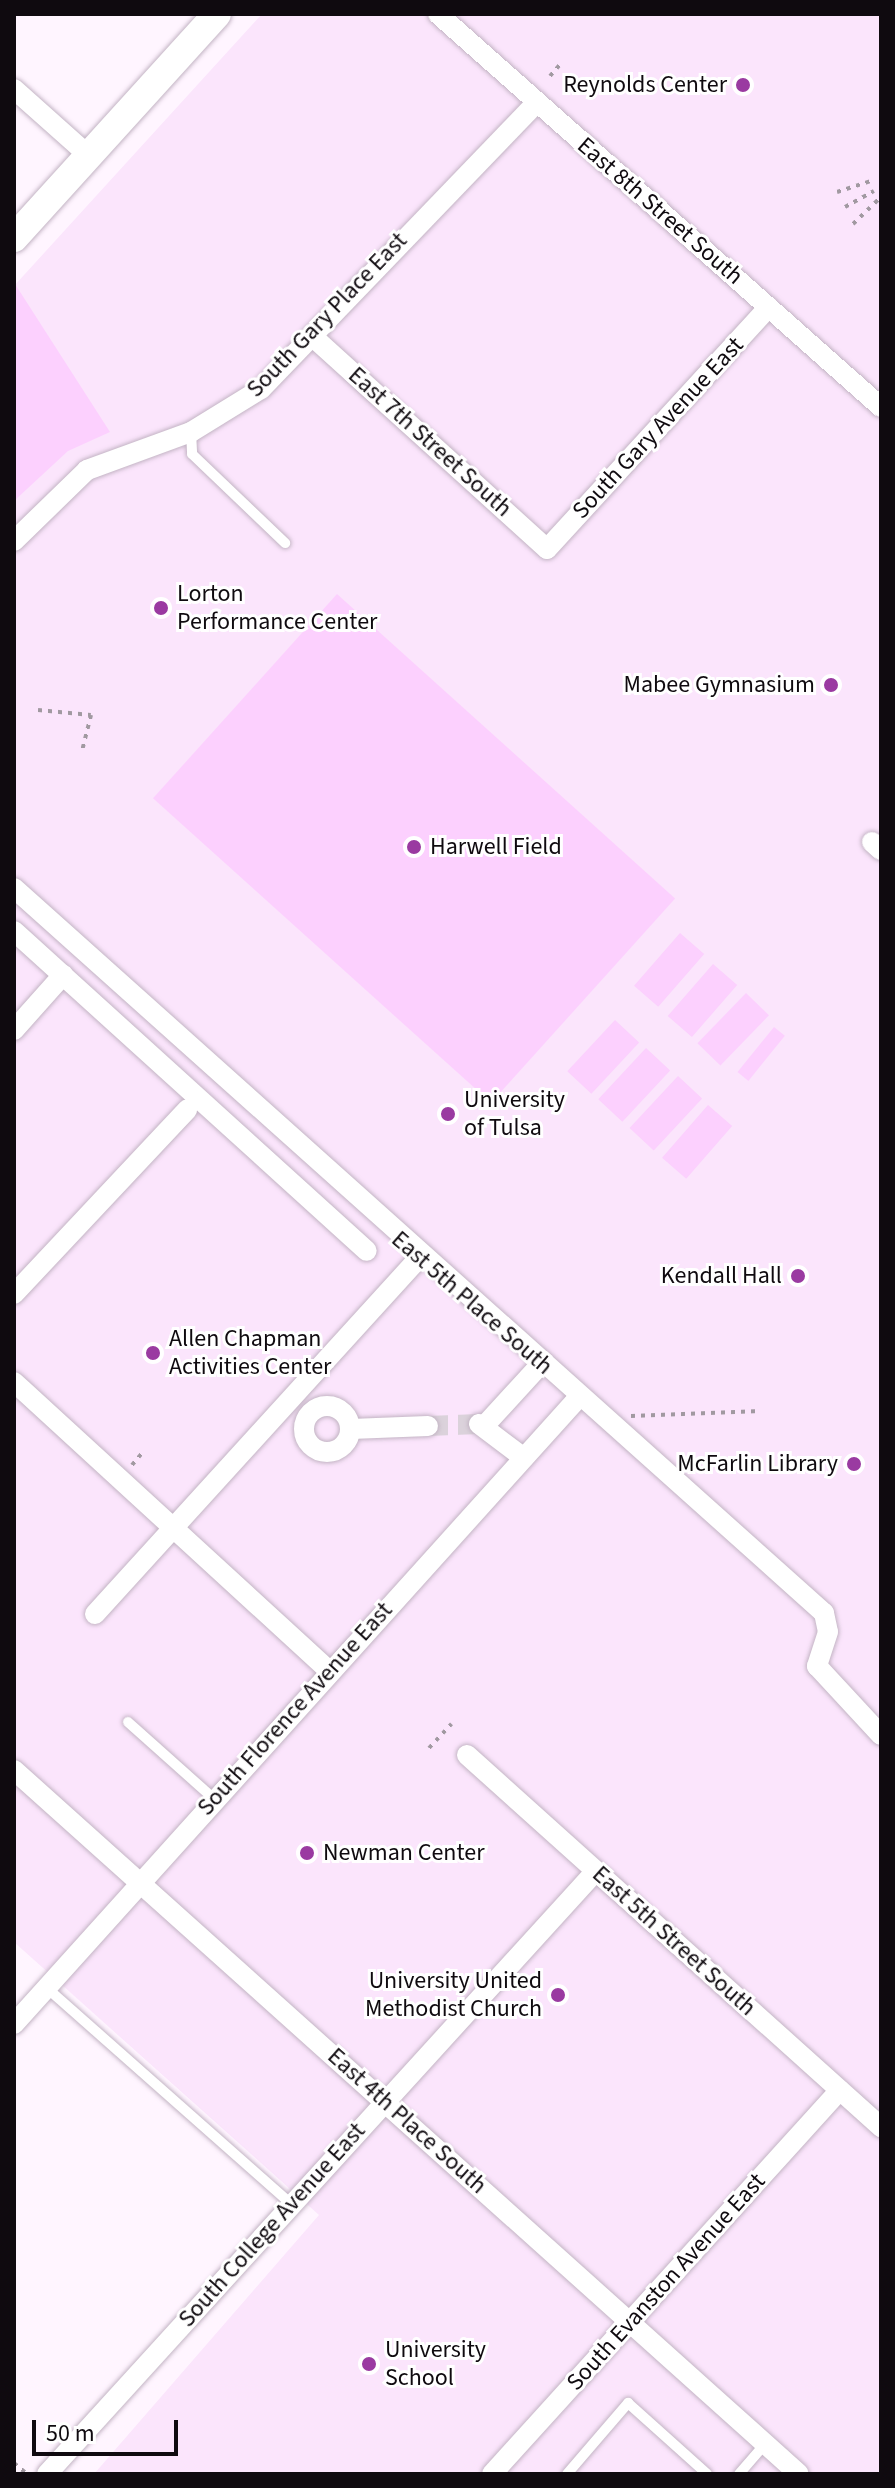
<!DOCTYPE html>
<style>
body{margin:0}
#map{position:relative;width:895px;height:2488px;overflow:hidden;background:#fff5ff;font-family:"Source Sans 3",sans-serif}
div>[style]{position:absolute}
.built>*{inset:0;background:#fbe5fc}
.green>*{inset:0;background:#fcd0fe;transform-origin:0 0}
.street-tunnel>*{height:20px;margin-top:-10px;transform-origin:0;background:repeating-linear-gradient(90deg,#dbd2db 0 20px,transparent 0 30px)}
.path>*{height:4px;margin-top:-2px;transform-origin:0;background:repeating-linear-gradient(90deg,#a199a1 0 4px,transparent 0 10px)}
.roads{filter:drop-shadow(0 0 2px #c3b4c4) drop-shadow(0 0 2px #c3b4c4)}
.lane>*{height:10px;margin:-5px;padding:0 5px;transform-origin:5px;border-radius:5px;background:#fff}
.street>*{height:20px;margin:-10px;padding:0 10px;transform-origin:10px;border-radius:10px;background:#fff}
.street>.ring{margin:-10px;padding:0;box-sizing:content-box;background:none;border:20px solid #fff;border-radius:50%}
.secondary>*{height:28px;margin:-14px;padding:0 14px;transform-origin:14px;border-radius:14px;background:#fff}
.dots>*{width:22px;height:22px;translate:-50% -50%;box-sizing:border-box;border:4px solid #fff;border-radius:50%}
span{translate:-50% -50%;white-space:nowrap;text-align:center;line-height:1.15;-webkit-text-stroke:6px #fff;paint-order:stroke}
.poi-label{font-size:24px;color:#0f0a0f}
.right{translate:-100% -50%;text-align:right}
.left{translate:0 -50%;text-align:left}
.street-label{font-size:24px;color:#0f0a0f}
.frame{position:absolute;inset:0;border:16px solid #0f0a0f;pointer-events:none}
.scale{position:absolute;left:32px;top:2420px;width:146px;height:36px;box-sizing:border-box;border:4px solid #0f0a0f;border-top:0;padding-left:10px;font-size:24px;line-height:28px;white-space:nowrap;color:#0f0a0f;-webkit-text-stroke:6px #fff;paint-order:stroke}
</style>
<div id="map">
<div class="built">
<i style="clip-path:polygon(262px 14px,881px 14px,881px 2474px,94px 2474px,319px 2215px,14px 1942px,14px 286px)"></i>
</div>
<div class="green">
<i style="clip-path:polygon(15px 284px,110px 432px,68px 451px,14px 501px)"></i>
<i style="left:337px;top:594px;width:455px;height:275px;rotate:42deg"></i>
<i style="left:680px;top:933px;width:32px;height:70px;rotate:41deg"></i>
<i style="left:713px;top:964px;width:32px;height:69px;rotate:41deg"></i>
<i style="left:746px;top:993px;width:32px;height:70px;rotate:44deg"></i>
<i style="left:615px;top:1020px;width:33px;height:70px;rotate:43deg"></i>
<i style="left:774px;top:1027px;width:14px;height:58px;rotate:39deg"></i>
<i style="left:646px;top:1048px;width:33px;height:70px;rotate:43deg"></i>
<i style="left:678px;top:1076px;width:33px;height:71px;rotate:43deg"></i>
<i style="left:708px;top:1105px;width:32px;height:70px;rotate:41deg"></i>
</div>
<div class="street-tunnel">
<i style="left:428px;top:1426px;width:51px;rotate:-2.2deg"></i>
</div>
<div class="path">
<i style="left:550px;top:76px;width:18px;rotate:-49deg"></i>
<i style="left:837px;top:192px;width:36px;rotate:-18deg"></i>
<i style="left:845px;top:207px;width:33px;rotate:-29deg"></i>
<i style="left:853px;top:224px;width:36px;rotate:-44deg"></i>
<i style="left:38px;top:710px;width:53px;rotate:5.4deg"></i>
<i style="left:91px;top:715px;width:36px;rotate:104deg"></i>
<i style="left:631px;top:1416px;width:130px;rotate:-2.2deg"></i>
<i style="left:132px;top:1465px;width:17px;rotate:-50deg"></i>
<i style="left:880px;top:1598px;width:1px;rotate:45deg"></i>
<i style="left:429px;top:1748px;width:33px;rotate:-47deg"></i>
<i style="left:14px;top:2463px;width:17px;rotate:40deg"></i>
</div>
<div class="roads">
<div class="lane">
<i style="left:191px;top:432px;width:22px;rotate:87deg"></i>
<i style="left:192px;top:454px;width:129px;rotate:43.7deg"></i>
<i style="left:128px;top:1722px;width:114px;rotate:41.8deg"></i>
<i style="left:47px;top:1988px;width:326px;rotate:41.5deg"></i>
<i style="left:567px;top:2474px;width:94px;rotate:-49.3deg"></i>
<i style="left:628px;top:2403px;width:106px;rotate:41.9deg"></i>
<i style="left:739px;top:2474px;width:40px;rotate:-49deg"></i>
</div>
<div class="street">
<i style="left:438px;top:14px;width:592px;rotate:41.58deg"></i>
<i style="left:14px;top:89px;width:99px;rotate:41.7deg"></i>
<i style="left:312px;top:336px;width:317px;rotate:42.2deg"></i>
<i style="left:547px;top:549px;width:328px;rotate:-47.5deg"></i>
<i style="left:14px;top:541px;width:102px;rotate:-44.2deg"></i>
<i style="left:87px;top:470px;width:111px;rotate:-20.1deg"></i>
<i style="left:191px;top:432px;width:82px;rotate:-31.6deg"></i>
<i style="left:261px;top:389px;width:398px;rotate:-46.1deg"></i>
<i style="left:872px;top:842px;width:12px;rotate:42deg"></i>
<i style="left:14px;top:888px;width:1087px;rotate:41.83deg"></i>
<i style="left:824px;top:1613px;width:19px;rotate:78deg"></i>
<i style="left:828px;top:1632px;width:36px;rotate:108deg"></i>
<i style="left:817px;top:1666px;width:94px;rotate:47.2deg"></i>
<i style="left:14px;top:931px;width:476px;rotate:42.2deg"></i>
<i style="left:14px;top:1030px;width:74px;rotate:-48.3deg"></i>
<i style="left:14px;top:1294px;width:253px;rotate:-46.8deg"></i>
<i style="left:14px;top:1382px;width:429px;rotate:42.5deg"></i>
<i class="ring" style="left:304px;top:1406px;width:26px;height:26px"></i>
<i style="left:479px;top:1424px;width:56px;rotate:37.1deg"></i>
<i style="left:486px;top:1424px;width:81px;rotate:-47.5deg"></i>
<i style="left:351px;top:1429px;width:77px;rotate:-2.2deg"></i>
<i style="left:95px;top:1614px;width:483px;rotate:-47.7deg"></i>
<i style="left:467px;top:1755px;width:557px;rotate:41.94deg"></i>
<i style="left:14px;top:1770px;width:1054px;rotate:41.89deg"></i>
<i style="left:14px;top:2024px;width:844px;rotate:-47.98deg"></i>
<i style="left:47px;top:2474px;width:814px;rotate:-47.69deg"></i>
<i style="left:492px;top:2474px;width:518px;rotate:-47.82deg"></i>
</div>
<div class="secondary">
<i style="left:14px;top:238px;width:302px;rotate:-47.8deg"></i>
</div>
</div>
<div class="dots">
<i style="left:743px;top:85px;background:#9a3aa1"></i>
<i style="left:161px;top:608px;background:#9a3aa1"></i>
<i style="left:831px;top:685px;background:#9a3aa1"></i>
<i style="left:414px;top:847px;background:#9a3aa1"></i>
<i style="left:448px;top:1114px;background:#9a3aa1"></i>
<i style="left:798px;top:1276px;background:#9a3aa1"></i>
<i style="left:153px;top:1353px;background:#9a3aa1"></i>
<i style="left:854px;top:1464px;background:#9a3aa1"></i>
<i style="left:307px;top:1853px;background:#9a3aa1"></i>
<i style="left:558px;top:1995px;background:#9a3aa1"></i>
<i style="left:369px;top:2364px;background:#9a3aa1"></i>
</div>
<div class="poi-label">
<span class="right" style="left:727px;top:85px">Reynolds Center</span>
<span class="left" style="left:177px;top:608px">Lorton<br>Performance Center</span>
<span class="right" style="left:815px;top:685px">Mabee Gymnasium</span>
<span class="left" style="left:430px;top:847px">Harwell Field</span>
<span class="left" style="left:464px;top:1114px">University<br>of Tulsa</span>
<span class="right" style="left:782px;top:1276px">Kendall Hall</span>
<span class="left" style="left:169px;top:1353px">Allen Chapman<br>Activities Center</span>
<span class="right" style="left:838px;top:1464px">McFarlin Library</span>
<span class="left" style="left:323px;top:1853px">Newman Center</span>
<span class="right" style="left:542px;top:1995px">University United<br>Methodist Church</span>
<span class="left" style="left:385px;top:2364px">University<br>School</span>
</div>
<div class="street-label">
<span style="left:660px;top:211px;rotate:41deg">East 8th Street South</span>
<span style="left:327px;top:315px;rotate:-46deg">South Gary Place East</span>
<span style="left:658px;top:428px;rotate:-47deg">South Gary Avenue East</span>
<span style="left:430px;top:442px;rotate:42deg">East 7th Street South</span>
<span style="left:472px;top:1303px;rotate:41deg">East 5th Place South</span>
<span style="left:295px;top:1709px;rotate:-48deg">South Florence Avenue East</span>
<span style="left:674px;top:1941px;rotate:42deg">East 5th Street South</span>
<span style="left:407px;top:2121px;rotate:42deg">East 4th Place South</span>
<span style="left:272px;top:2225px;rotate:-48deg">South College Avenue East</span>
<span style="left:666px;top:2282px;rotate:-48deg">South Evanston Avenue East</span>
</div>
<div class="frame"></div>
<div class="scale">50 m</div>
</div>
